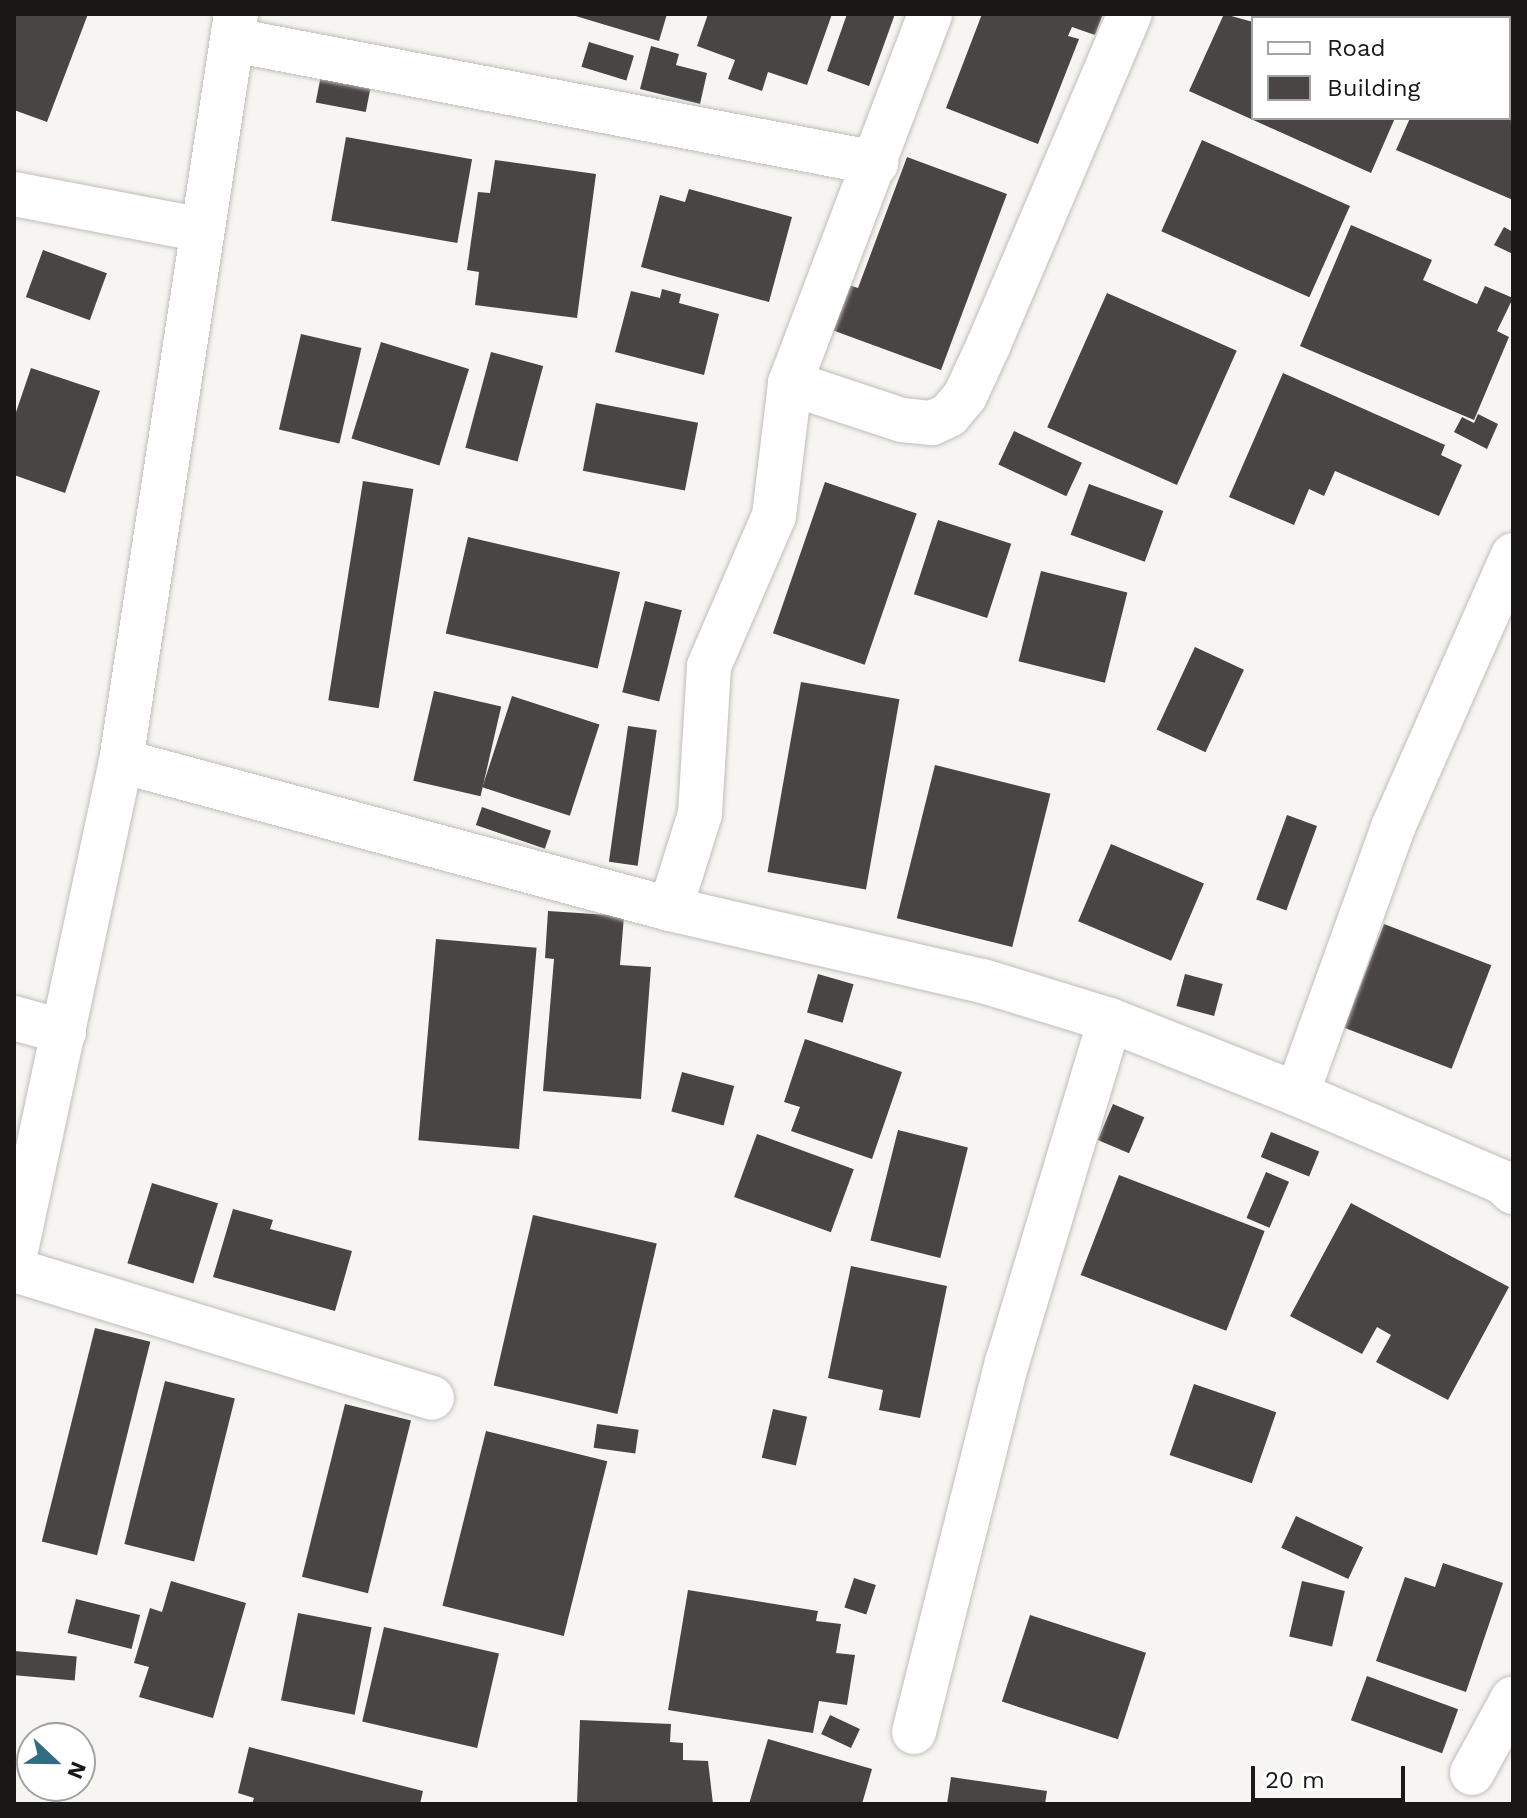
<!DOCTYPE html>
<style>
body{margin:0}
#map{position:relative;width:1527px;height:1818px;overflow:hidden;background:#f7f5f1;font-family:"Work Sans",sans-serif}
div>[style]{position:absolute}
.building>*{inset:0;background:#494544;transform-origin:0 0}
.roads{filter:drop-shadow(0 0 2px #bfbdba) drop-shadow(0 0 2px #bfbdba)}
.minor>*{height:44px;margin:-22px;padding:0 22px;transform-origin:22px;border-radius:22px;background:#fff}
span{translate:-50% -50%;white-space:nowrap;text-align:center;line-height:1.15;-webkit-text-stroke:8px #fff;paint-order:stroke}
.frame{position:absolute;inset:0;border:16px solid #191817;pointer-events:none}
.legend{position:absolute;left:1251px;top:16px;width:260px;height:104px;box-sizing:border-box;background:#fff;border:2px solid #a3a3a2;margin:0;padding:10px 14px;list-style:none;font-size:24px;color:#191817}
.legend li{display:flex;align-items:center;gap:16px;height:40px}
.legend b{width:40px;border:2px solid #a3a3a2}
.north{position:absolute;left:16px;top:1722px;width:80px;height:80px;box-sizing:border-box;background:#fff;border:2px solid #a3a3a2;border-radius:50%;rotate:112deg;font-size:22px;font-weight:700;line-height:32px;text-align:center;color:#191817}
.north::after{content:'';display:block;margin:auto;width:28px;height:36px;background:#306d83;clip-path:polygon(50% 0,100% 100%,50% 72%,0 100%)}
.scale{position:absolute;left:1251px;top:1766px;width:154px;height:36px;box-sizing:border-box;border:4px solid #191817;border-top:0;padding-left:10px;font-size:24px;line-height:28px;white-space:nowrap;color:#191817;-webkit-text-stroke:6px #fff;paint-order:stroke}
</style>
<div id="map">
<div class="building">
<i style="clip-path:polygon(14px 14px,88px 14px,47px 122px,14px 110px)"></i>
<i style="clip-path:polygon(569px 14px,667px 14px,659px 41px)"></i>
<i style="clip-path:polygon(708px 14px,832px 14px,807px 85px,768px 72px,762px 91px,728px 79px,735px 60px,697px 46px)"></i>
<i style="clip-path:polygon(847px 14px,895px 14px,869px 86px,827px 71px)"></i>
<i style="clip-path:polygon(982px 14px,1103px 14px,1095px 35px,1072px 27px,1068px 36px,1079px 39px,1038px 144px,946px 108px)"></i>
<i style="clip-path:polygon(1224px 14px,1253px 22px,1253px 118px,1395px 118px,1371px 173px,1189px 91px)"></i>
<i style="clip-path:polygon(1479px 14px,1513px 14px,1513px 46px,1509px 18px,1477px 18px)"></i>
<i style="left:589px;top:42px;width:47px;height:26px;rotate:17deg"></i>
<i style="clip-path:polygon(651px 46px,679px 54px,676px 65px,707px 73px,700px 104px,640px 89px)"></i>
<i style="clip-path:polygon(1509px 50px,1513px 200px,1396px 150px,1410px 118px,1509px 118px)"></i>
<i style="left:322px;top:70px;width:51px;height:33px;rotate:11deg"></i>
<i style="left:346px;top:137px;width:128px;height:85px;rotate:10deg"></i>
<i style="left:1202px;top:140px;width:162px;height:100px;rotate:24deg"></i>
<i style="clip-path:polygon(907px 157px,1007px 194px,941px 370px,832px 330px,849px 285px,858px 288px)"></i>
<i style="clip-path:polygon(495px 160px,596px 174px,577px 318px,475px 305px,479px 272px,467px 270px,478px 192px,490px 193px)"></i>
<i style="clip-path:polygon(689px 189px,792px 217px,769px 302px,641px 267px,660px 195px,685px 202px)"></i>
<i style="clip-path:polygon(1351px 225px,1432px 260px,1423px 280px,1477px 304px,1485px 286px,1513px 298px,1497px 331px,1509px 337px,1474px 420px,1300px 346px)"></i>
<i style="clip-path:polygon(1504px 227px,1513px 232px,1513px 254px,1494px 245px)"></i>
<i style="left:43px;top:250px;width:68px;height:50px;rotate:20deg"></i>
<i style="clip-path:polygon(662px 289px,681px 294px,679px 303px,719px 314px,704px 375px,615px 352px,631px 291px,660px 298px)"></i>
<i style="left:1107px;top:293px;width:142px;height:147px;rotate:24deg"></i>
<i style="left:301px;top:334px;width:62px;height:98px;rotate:13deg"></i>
<i style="left:381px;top:342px;width:92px;height:101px;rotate:17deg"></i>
<i style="left:491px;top:352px;width:54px;height:99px;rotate:15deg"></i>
<i style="clip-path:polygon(31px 368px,100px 391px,65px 493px,14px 475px,14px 418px)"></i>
<i style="clip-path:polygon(1283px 373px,1445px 445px,1441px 455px,1462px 465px,1439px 516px,1335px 471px,1324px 496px,1309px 489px,1294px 525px,1229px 497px)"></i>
<i style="left:596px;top:403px;width:104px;height:69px;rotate:11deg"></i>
<i style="clip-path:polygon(1478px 414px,1498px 424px,1487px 449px,1454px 432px,1462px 417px,1474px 423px)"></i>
<i style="left:1014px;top:431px;width:75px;height:37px;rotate:25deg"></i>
<i style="left:363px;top:481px;width:51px;height:222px;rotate:9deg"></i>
<i style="left:825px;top:482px;width:97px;height:160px;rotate:19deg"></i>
<i style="left:1089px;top:484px;width:79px;height:54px;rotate:20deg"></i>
<i style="left:938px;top:520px;width:77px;height:78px;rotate:18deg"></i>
<i style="left:468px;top:537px;width:156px;height:99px;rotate:13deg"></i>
<i style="left:1041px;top:571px;width:89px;height:93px;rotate:14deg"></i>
<i style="left:645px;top:601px;width:38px;height:94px;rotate:14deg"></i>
<i style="left:1195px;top:647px;width:54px;height:91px;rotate:25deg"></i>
<i style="left:801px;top:682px;width:100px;height:193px;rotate:10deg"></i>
<i style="left:434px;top:691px;width:69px;height:92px;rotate:13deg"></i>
<i style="left:512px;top:696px;width:92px;height:96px;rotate:18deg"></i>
<i style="left:628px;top:726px;width:29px;height:137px;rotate:8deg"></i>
<i style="left:935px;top:765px;width:119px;height:158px;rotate:14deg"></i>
<i style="left:482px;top:807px;width:73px;height:19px;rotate:19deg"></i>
<i style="left:1287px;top:815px;width:32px;height:90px;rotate:20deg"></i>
<i style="left:1111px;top:844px;width:101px;height:84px;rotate:23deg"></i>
<i style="clip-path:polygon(548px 911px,624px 916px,620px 965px,651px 967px,641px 1099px,543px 1091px,554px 959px,545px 958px)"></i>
<i style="left:1384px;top:924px;width:115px;height:111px;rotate:21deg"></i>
<i style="left:436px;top:939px;width:101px;height:202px;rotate:5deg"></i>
<i style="left:818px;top:974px;width:37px;height:40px;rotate:16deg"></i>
<i style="left:1185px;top:974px;width:39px;height:33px;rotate:15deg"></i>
<i style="clip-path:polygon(805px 1039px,902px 1072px,872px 1159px,791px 1131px,800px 1107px,784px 1102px)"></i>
<i style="left:682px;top:1072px;width:54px;height:41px;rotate:15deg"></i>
<i style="left:1113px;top:1104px;width:34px;height:39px;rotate:23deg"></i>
<i style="left:898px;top:1130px;width:72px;height:114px;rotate:14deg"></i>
<i style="left:1271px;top:1132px;width:52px;height:27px;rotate:22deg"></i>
<i style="left:757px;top:1134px;width:103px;height:67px;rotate:20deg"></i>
<i style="left:1266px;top:1172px;width:25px;height:50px;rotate:23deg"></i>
<i style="left:1119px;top:1175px;width:156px;height:107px;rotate:21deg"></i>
<i style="left:152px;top:1183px;width:69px;height:84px;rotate:17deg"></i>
<i style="clip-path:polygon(1351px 1203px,1509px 1287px,1448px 1400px,1376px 1362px,1391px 1335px,1377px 1327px,1362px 1354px,1290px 1316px)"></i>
<i style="clip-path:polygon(233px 1209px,273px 1220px,270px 1229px,352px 1251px,335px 1311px,213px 1277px)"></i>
<i style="left:533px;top:1215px;width:127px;height:175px;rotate:13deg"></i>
<i style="clip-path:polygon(851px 1266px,947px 1286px,920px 1418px,879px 1410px,883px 1390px,828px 1378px)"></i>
<i style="left:95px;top:1328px;width:57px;height:220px;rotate:14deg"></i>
<i style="left:165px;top:1381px;width:72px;height:168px;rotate:14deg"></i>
<i style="left:1194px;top:1384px;width:87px;height:75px;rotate:19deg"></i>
<i style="left:345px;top:1404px;width:68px;height:178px;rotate:14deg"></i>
<i style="left:773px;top:1409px;width:35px;height:50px;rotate:13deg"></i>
<i style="left:597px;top:1424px;width:42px;height:24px;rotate:8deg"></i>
<i style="left:486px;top:1431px;width:125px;height:180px;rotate:14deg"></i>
<i style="left:1296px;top:1516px;width:74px;height:35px;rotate:25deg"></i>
<i style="clip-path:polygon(1443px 1563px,1503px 1583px,1466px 1692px,1376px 1661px,1405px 1577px,1435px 1587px)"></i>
<i style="left:854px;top:1578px;width:23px;height:31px;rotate:18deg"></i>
<i style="clip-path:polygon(171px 1581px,246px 1603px,213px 1718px,139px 1697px,149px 1667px,134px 1663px,150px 1608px,162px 1612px)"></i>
<i style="left:1302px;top:1581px;width:44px;height:57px;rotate:13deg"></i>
<i style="clip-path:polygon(688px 1590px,818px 1611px,816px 1621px,841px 1624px,836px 1653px,855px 1655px,847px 1705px,819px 1701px,813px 1733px,668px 1710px)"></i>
<i style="left:76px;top:1599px;width:66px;height:35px;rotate:14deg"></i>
<i style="left:298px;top:1613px;width:75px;height:89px;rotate:11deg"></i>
<i style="left:1030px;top:1615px;width:122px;height:91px;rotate:18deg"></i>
<i style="left:384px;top:1627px;width:118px;height:97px;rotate:13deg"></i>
<i style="left:14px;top:1651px;width:63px;height:24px;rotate:5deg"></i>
<i style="left:1367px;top:1676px;width:97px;height:47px;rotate:20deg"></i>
<i style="left:830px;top:1715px;width:33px;height:21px;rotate:25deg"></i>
<i style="clip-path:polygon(580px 1720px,671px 1724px,670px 1742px,683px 1743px,683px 1760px,708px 1761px,713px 1804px,577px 1804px)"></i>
<i style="clip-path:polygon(768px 1739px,872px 1769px,862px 1804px,749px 1804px)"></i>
<i style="clip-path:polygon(249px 1747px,423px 1791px,420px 1804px,252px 1804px,254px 1798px,238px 1793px)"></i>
<i style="clip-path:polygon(951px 1777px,1047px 1791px,1045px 1804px,947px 1804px)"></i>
</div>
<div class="roads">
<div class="minor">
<i style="left:233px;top:40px;width:655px;rotate:10.83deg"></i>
<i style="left:14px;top:194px;width:191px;rotate:10.8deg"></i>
<i style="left:790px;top:383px;width:118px;rotate:18.3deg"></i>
<i style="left:902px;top:420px;width:30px;rotate:6deg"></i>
<i style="left:932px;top:423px;width:19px;rotate:-25deg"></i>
<i style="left:949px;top:415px;width:25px;rotate:-50deg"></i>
<i style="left:965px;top:396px;width:57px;rotate:-65.2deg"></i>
<i style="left:989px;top:344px;width:359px;rotate:-66.9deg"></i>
<i style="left:121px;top:761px;width:569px;rotate:15.09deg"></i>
<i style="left:670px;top:909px;width:321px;rotate:13deg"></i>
<i style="left:983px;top:981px;width:133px;rotate:17.1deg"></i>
<i style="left:1110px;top:1020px;width:201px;rotate:21.6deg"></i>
<i style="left:1297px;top:1094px;width:223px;rotate:23.2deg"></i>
<i style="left:1502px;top:1182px;width:15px;rotate:42deg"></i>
<i style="left:670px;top:909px;width:100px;rotate:-72.5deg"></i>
<i style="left:700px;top:814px;width:148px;rotate:-86.5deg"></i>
<i style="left:709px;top:666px;width:163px;rotate:-66.6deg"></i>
<i style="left:774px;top:516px;width:134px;rotate:-83.1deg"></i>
<i style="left:790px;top:383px;width:395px;rotate:-69.2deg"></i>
<i style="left:14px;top:1018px;width:52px;rotate:15.6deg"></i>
<i style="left:1297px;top:1094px;width:286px;rotate:-70.2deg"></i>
<i style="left:1394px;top:825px;width:295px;rotate:-66.2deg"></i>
<i style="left:14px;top:1260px;width:510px;rotate:-77.9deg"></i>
<i style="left:121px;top:761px;width:756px;rotate:-81.25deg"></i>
<i style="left:14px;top:1270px;width:437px;rotate:17deg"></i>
<i style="left:914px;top:1732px;width:381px;rotate:-75.9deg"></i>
<i style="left:1007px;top:1363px;width:358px;rotate:-73.3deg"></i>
<i style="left:1472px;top:1773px;width:85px;rotate:-61.3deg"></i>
</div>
</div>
<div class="frame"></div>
<ul class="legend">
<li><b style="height:10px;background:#fff"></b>Road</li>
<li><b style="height:22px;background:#494544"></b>Building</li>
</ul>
<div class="north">N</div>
<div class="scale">20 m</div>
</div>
